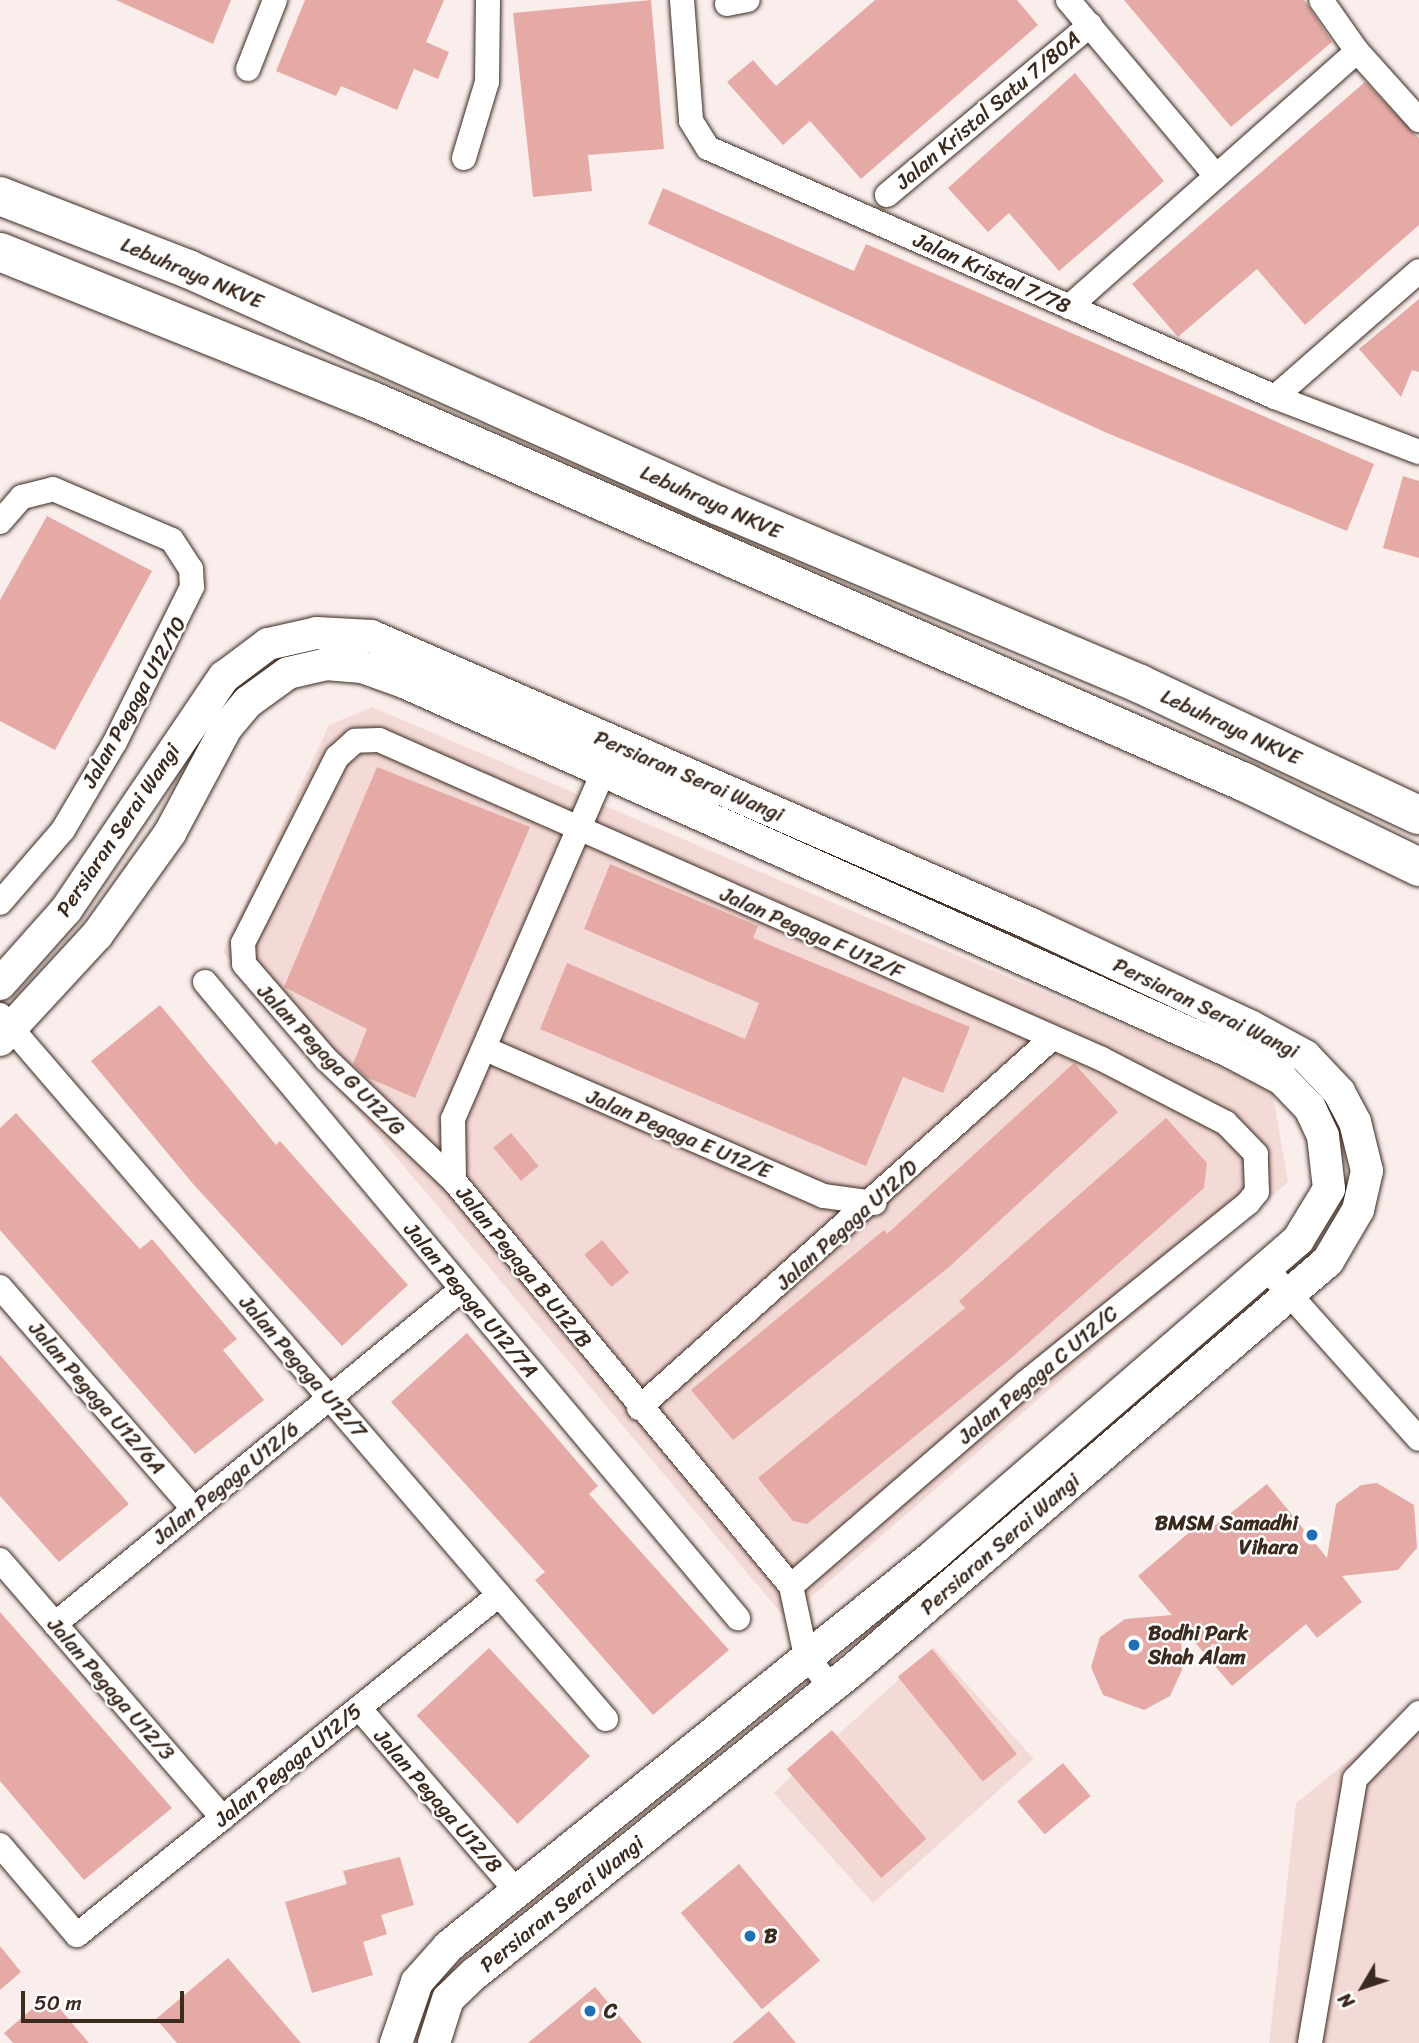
<!DOCTYPE html>
<style>
body{margin:0}
#map{position:relative;width:1419px;height:2043px;overflow:hidden;background:#faeeed;font-family:Sriracha,sans-serif}
div>[style]{position:absolute}
.built>*{inset:0;background:#f4dad7;transform-origin:0 0}
.building>*{inset:0;background:#e5aaa5;transform-origin:0 0}
.roads{filter:drop-shadow(0 0 2px #3b2a1e) drop-shadow(0 0 2px #3b2a1e)}
.minor>*{height:24px;margin:-12px;padding:0 12px;transform-origin:12px;border-radius:12px;background:#fff}
.tertiary>*{height:32px;margin:-16px;padding:0 16px;transform-origin:16px;border-radius:16px;background:#fff}
.motorway>*{height:38px;margin:-19px;padding:0 19px;transform-origin:19px;border-radius:19px;background:#fff}
.dots>*{width:19px;height:19px;translate:-50% -50%;box-sizing:border-box;border:4px solid #fff;border-radius:50%}
span{translate:-50% -50%;white-space:nowrap;text-align:center;line-height:1.15;-webkit-text-stroke:5px #fff;paint-order:stroke}
.street-label{font-size:21px;color:#3b2a1e}
.poi-label{font-size:21px;color:#3b2a1e;font-weight:700}
.right{translate:-100% -50%;text-align:right}
.left{translate:0 -50%;text-align:left}
.north{position:absolute;left:1328px;top:1952px;width:70px;height:70px;-webkit-text-stroke:5px #fff;paint-order:stroke;rotate:231deg;font-size:19px;font-weight:700;line-height:28px;text-align:center;color:#3b2a1e}
.north::after{content:'';display:block;margin:auto;width:24px;height:32px;background:#3b2a1e;clip-path:polygon(50% 0,100% 100%,50% 72%,0 100%)}
.scale{position:absolute;left:21px;top:1991px;width:163px;height:32px;box-sizing:border-box;border:4px solid #3b2a1e;border-top:0;padding-left:9px;font-size:21px;line-height:24px;white-space:nowrap;color:#3b2a1e;-webkit-text-stroke:5px #fff;paint-order:stroke}
</style>
<div id="map">
<div class="built">
<i style="clip-path:polygon(372px 707px,1272px 1089px,1288px 1182px,786px 1619px,223px 952px,329px 725px)"></i>
<i style="left:934px;top:1648px;width:149px;height:216px;rotate:48deg"></i>
<i style="clip-path:polygon(1419px 1704px,1419px 2043px,1269px 2043px,1296px 1803px)"></i>
</div>
<div class="building">
<i style="clip-path:polygon(116px 0,231px 0,213px 44px)"></i>
<i style="clip-path:polygon(305px 0,444px 0,426px 42px,449px 52px,438px 79px,414px 69px,397px 110px,341px 86px,336px 96px,276px 71px)"></i>
<i style="clip-path:polygon(651px 0,664px 149px,588px 155px,592px 191px,533px 197px,513px 13px)"></i>
<i style="clip-path:polygon(875px 0,1017px 0,1038px 25px,861px 179px,810px 121px,783px 145px,727px 82px,753px 60px,776px 86px)"></i>
<i style="clip-path:polygon(1124px 0,1304px 0,1332px 42px,1231px 127px)"></i>
<i style="clip-path:polygon(1075px 73px,1164px 181px,1059px 271px,1009px 213px,988px 232px,948px 188px)"></i>
<i style="clip-path:polygon(1365px 82px,1419px 138px,1419px 225px,1305px 325px,1257px 269px,1178px 337px,1132px 284px)"></i>
<i style="clip-path:polygon(663px 188px,854px 271px,866px 244px,1374px 464px,1347px 531px,1107px 433px,648px 224px)"></i>
<i style="clip-path:polygon(1419px 299px,1419px 372px,1412px 370px,1401px 397px,1359px 349px)"></i>
<i style="clip-path:polygon(1403px 476px,1419px 481px,1419px 558px,1383px 548px)"></i>
<i style="clip-path:polygon(47px 516px,152px 571px,55px 750px,0 721px,0 600px)"></i>
<i style="clip-path:polygon(377px 767px,530px 827px,415px 1098px,366px 1077px,353px 1064px,367px 1029px,284px 987px)"></i>
<i style="clip-path:polygon(610px 864px,758px 926px,753px 938px,970px 1027px,943px 1093px,903px 1077px,866px 1166px,540px 1029px,567px 963px,745px 1039px,759px 1003px,584px 929px)"></i>
<i style="clip-path:polygon(160px 1005px,276px 1145px,280px 1141px,408px 1285px,342px 1346px,194px 1185px,91px 1061px)"></i>
<i style="clip-path:polygon(1074px 1063px,1118px 1112px,949px 1267px,733px 1440px,691px 1390px,884px 1230px,887px 1234px)"></i>
<i style="clip-path:polygon(16px 1113px,140px 1249px,152px 1239px,237px 1339px,223px 1350px,264px 1400px,195px 1454px,0 1230px,0 1128px)"></i>
<i style="clip-path:polygon(1166px 1118px,1207px 1163px,1204px 1188px,1010px 1359px,807px 1524px,793px 1521px,758px 1478px,965px 1308px,959px 1301px)"></i>
<i style="left:511px;top:1133px;width:43px;height:23px;rotate:50deg"></i>
<i style="left:602px;top:1240px;width:42px;height:23px;rotate:50deg"></i>
<i style="clip-path:polygon(467px 1333px,598px 1486px,589px 1494px,729px 1650px,653px 1715px,535px 1580px,545px 1572px,391px 1402px)"></i>
<i style="clip-path:polygon(0 1355px,129px 1504px,59px 1562px,0 1496px)"></i>
<i style="clip-path:polygon(1377px 1483px,1414px 1505px,1417px 1548px,1398px 1570px,1342px 1576px,1362px 1602px,1317px 1638px,1306px 1624px,1232px 1686px,1181px 1626px,1182px 1670px,1170px 1696px,1144px 1710px,1103px 1695px,1091px 1667px,1100px 1637px,1125px 1619px,1172px 1615px,1138px 1576px,1205px 1519px,1212px 1528px,1267px 1484px,1327px 1558px,1336px 1504px,1361px 1485px)"></i>
<i style="clip-path:polygon(0 1612px,172px 1808px,84px 1880px,0 1781px)"></i>
<i style="left:489px;top:1648px;width:148px;height:99px;rotate:47deg"></i>
<i style="left:932px;top:1649px;width:135px;height:44px;rotate:51deg"></i>
<i style="left:832px;top:1730px;width:144px;height:60px;rotate:49deg"></i>
<i style="left:1063px;top:1763px;width:43px;height:60px;rotate:50deg"></i>
<i style="clip-path:polygon(400px 1857px,414px 1905px,381px 1915px,387px 1934px,363px 1942px,373px 1975px,312px 1993px,285px 1902px,347px 1884px,343px 1871px)"></i>
<i style="left:739px;top:1864px;width:126px;height:76px;rotate:50deg"></i>
<i style="clip-path:polygon(0 1946px,21px 1972px,0 1990px)"></i>
<i style="clip-path:polygon(228px 1958px,301px 2043px,177px 2043px,156px 2019px)"></i>
<i style="clip-path:polygon(595px 1987px,642px 2043px,528px 2043px)"></i>
<i style="clip-path:polygon(48px 1995px,89px 2043px,13px 2043px,4px 2033px)"></i>
<i style="clip-path:polygon(769px 2011px,796px 2043px,732px 2043px)"></i>
</div>
<div class="roads">
<div class="minor">
<i style="left:682px;top:0;width:121px;rotate:85.7deg"></i>
<i style="left:691px;top:121px;width:32px;rotate:58deg"></i>
<i style="left:708px;top:148px;width:619px;rotate:23.71deg"></i>
<i style="left:1275px;top:397px;width:154px;rotate:20.9deg"></i>
<i style="left:1068px;top:0;width:230px;rotate:49.9deg"></i>
<i style="left:727px;top:4px;width:21px;rotate:-11deg"></i>
<i style="left:1357px;top:51px;width:93px;rotate:48.1deg"></i>
<i style="left:248px;top:69px;width:74px;rotate:-68.6deg"></i>
<i style="left:464px;top:158px;width:79px;rotate:-73.2deg"></i>
<i style="left:487px;top:82px;width:82px;rotate:-89.3deg"></i>
<i style="left:887px;top:195px;width:265px;rotate:-39.9deg"></i>
<i style="left:1069px;top:307px;width:385px;rotate:-41.6deg"></i>
<i style="left:1357px;top:51px;width:62px;rotate:-125.2deg"></i>
<i style="left:1275px;top:397px;width:191px;rotate:-41.2deg"></i>
<i style="left:0;top:522px;width:33px;rotate:-49deg"></i>
<i style="left:22px;top:497px;width:32px;rotate:-14deg"></i>
<i style="left:53px;top:489px;width:129px;rotate:23.2deg"></i>
<i style="left:172px;top:540px;width:35px;rotate:57deg"></i>
<i style="left:191px;top:569px;width:18px;rotate:87deg"></i>
<i style="left:192px;top:587px;width:173px;rotate:116.4deg"></i>
<i style="left:115px;top:742px;width:102px;rotate:120.6deg"></i>
<i style="left:63px;top:830px;width:96px;rotate:130.8deg"></i>
<i style="left:205px;top:982px;width:830px;rotate:50.04deg"></i>
<i style="left:0;top:1015px;width:929px;rotate:49.28deg"></i>
<i style="left:488px;top:1050px;width:366px;rotate:23.5deg"></i>
<i style="left:824px;top:1196px;width:51px;rotate:7.8deg"></i>
<i style="left:454px;top:1181px;width:62px;rotate:-90.9deg"></i>
<i style="left:453px;top:1119px;width:395px;rotate:-66.6deg"></i>
<i style="left:1266px;top:1268px;width:229px;rotate:48.2deg"></i>
<i style="left:0;top:1287px;width:295px;rotate:48.9deg"></i>
<i style="left:639px;top:1408px;width:553px;rotate:-41.85deg"></i>
<i style="left:0;top:1560px;width:341px;rotate:49.2deg"></i>
<i style="left:791px;top:1586px;width:310px;rotate:-40.9deg"></i>
<i style="left:1025px;top:1383px;width:287px;rotate:-38.9deg"></i>
<i style="left:1248px;top:1203px;width:14px;rotate:-51deg"></i>
<i style="left:1257px;top:1192px;width:38px;rotate:-92deg"></i>
<i style="left:1256px;top:1154px;width:43px;rotate:-134.1deg"></i>
<i style="left:1226px;top:1123px;width:140px;rotate:-152.7deg"></i>
<i style="left:1102px;top:1059px;width:790px;rotate:-156.19deg"></i>
<i style="left:379px;top:740px;width:24px;rotate:178deg"></i>
<i style="left:355px;top:741px;width:24px;rotate:138deg"></i>
<i style="left:337px;top:757px;width:208px;rotate:116.8deg"></i>
<i style="left:243px;top:943px;width:21px;rotate:87deg"></i>
<i style="left:244px;top:964px;width:127px;rotate:49.2deg"></i>
<i style="left:327px;top:1060px;width:175px;rotate:43.6deg"></i>
<i style="left:454px;top:1181px;width:527px;rotate:50.24deg"></i>
<i style="left:791px;top:1586px;width:72px;rotate:77.9deg"></i>
<i style="left:806px;top:1656px;width:41px;rotate:50.9deg"></i>
<i style="left:55px;top:1624px;width:527px;rotate:-39.46deg"></i>
<i style="left:359px;top:1708px;width:244px;rotate:49.3deg"></i>
<i style="left:0;top:1845px;width:118px;rotate:49.5deg"></i>
<i style="left:77px;top:1935px;width:542px;rotate:-38.86deg"></i>
<i style="left:1310px;top:2043px;width:268px;rotate:-80.3deg"></i>
<i style="left:1355px;top:1779px;width:92px;rotate:-45.9deg"></i>
</div>
<div class="tertiary">
<i style="left:0;top:984px;width:99px;rotate:-48.3deg"></i>
<i style="left:66px;top:910px;width:282px;rotate:-55.9deg"></i>
<i style="left:224px;top:677px;width:55px;rotate:-36.9deg"></i>
<i style="left:268px;top:644px;width:50px;rotate:-12.7deg"></i>
<i style="left:317px;top:633px;width:54px;rotate:3.2deg"></i>
<i style="left:371px;top:636px;width:720px;rotate:23.57deg"></i>
<i style="left:1031px;top:924px;width:242px;rotate:25deg"></i>
<i style="left:1250px;top:1026px;width:63px;rotate:28.6deg"></i>
<i style="left:1305px;top:1056px;width:50px;rotate:46.6deg"></i>
<i style="left:1339px;top:1092px;width:34px;rotate:62deg"></i>
<i style="left:1355px;top:1122px;width:50px;rotate:76.2deg"></i>
<i style="left:1367px;top:1171px;width:40px;rotate:103deg"></i>
<i style="left:1358px;top:1210px;width:59px;rotate:120.5deg"></i>
<i style="left:1328px;top:1261px;width:624px;rotate:139.29deg"></i>
<i style="left:855px;top:1668px;width:487px;rotate:141.2deg"></i>
<i style="left:475px;top:1973px;width:37px;rotate:136deg"></i>
<i style="left:448px;top:1999px;width:46px;rotate:107.7deg"></i>
<i style="left:0;top:1040px;width:143px;rotate:-47.3deg"></i>
<i style="left:97px;top:935px;width:125px;rotate:-54.4deg"></i>
<i style="left:170px;top:833px;width:119px;rotate:-61.9deg"></i>
<i style="left:226px;top:728px;width:34px;rotate:-50deg"></i>
<i style="left:248px;top:702px;width:49px;rotate:-35.9deg"></i>
<i style="left:288px;top:673px;width:39px;rotate:-13deg"></i>
<i style="left:326px;top:664px;width:36px;rotate:5deg"></i>
<i style="left:362px;top:667px;width:45px;rotate:19.7deg"></i>
<i style="left:404px;top:682px;width:906px;rotate:24.1deg"></i>
<i style="left:1231px;top:1052px;width:58px;rotate:27.9deg"></i>
<i style="left:1282px;top:1079px;width:40px;rotate:46deg"></i>
<i style="left:1310px;top:1108px;width:31px;rotate:65deg"></i>
<i style="left:1323px;top:1136px;width:53px;rotate:83.5deg"></i>
<i style="left:1329px;top:1189px;width:60px;rotate:121.3deg"></i>
<i style="left:1298px;top:1240px;width:478px;rotate:139.1deg"></i>
<i style="left:937px;top:1553px;width:627px;rotate:141.15deg"></i>
<i style="left:449px;top:1946px;width:48px;rotate:131.6deg"></i>
<i style="left:417px;top:1982px;width:65px;rotate:109deg"></i>
</div>
<div class="motorway">
<i style="left:0;top:196px;width:202px;rotate:21.2deg"></i>
<i style="left:188px;top:269px;width:581px;rotate:24.05deg"></i>
<i style="left:719px;top:506px;width:457px;rotate:22.9deg"></i>
<i style="left:1140px;top:684px;width:308px;rotate:25.2deg"></i>
<i style="left:0;top:252px;width:396px;rotate:21.8deg"></i>
<i style="left:368px;top:399px;width:956px;rotate:23.62deg"></i>
<i style="left:1244px;top:782px;width:195px;rotate:25.9deg"></i>
</div>
</div>
<div class="dots">
<i style="left:1312px;top:1535px;background:#1f6fb2"></i>
<i style="left:1134px;top:1645px;background:#1f6fb2"></i>
<i style="left:750px;top:1936px;background:#1f6fb2"></i>
<i style="left:590px;top:2011px;background:#1f6fb2"></i>
</div>
<div class="street-label">
<span style="left:988px;top:110px;rotate:-40deg">Jalan Kristal Satu 7/80A</span>
<span style="left:192px;top:273px;rotate:23deg">Lebuhraya NKVE</span>
<span style="left:992px;top:273px;rotate:24deg">Jalan Kristal 7/78</span>
<span style="left:711px;top:502px;rotate:24deg">Lebuhraya NKVE</span>
<span style="left:134px;top:702px;rotate:-61deg">Jalan Pegaga U12/10</span>
<span style="left:1231px;top:727px;rotate:25deg">Lebuhraya NKVE</span>
<span style="left:689px;top:776px;rotate:23deg">Persiaran Serai Wangi</span>
<span style="left:118px;top:830px;rotate:-56deg">Persiaran Serai Wangi</span>
<span style="left:812px;top:933px;rotate:24deg">Jalan Pegaga F U12/F</span>
<span style="left:1206px;top:1008px;rotate:26deg">Persiaran Serai Wangi</span>
<span style="left:331px;top:1060px;rotate:46deg">Jalan Pegaga G U12/G</span>
<span style="left:679px;top:1134px;rotate:23deg">Jalan Pegaga E U12/E</span>
<span style="left:847px;top:1225px;rotate:-42deg">Jalan Pegaga U12/D</span>
<span style="left:524px;top:1267px;rotate:51deg">Jalan Pegaga B U12/B</span>
<span style="left:471px;top:1300px;rotate:50deg">Jalan Pegaga U12/7A</span>
<span style="left:303px;top:1367px;rotate:49deg">Jalan Pegaga U12/7</span>
<span style="left:1038px;top:1375px;rotate:-40deg">Jalan Pegaga C U12/C</span>
<span style="left:97px;top:1398px;rotate:49deg">Jalan Pegaga U12/6A</span>
<span style="left:226px;top:1483px;rotate:-39deg">Jalan Pegaga U12/6</span>
<span style="left:1000px;top:1544px;rotate:-41deg">Persiaran Serai Wangi</span>
<span style="left:111px;top:1689px;rotate:49deg">Jalan Pegaga U12/3</span>
<span style="left:288px;top:1765px;rotate:-39deg">Jalan Pegaga U12/5</span>
<span style="left:438px;top:1801px;rotate:49deg">Jalan Pegaga U12/8</span>
<span style="left:562px;top:1904px;rotate:-39deg">Persiaran Serai Wangi</span>
</div>
<div class="poi-label">
<span class="right" style="left:1298px;top:1535px">BMSM Samadhi<br>Vihara</span>
<span class="left" style="left:1148px;top:1645px">Bodhi Park<br>Shah Alam</span>
<span class="left" style="left:764px;top:1936px">B</span>
<span class="left" style="left:604px;top:2011px">C</span>
</div>
<div class="north">N</div>
<div class="scale">50 m</div>
</div>
